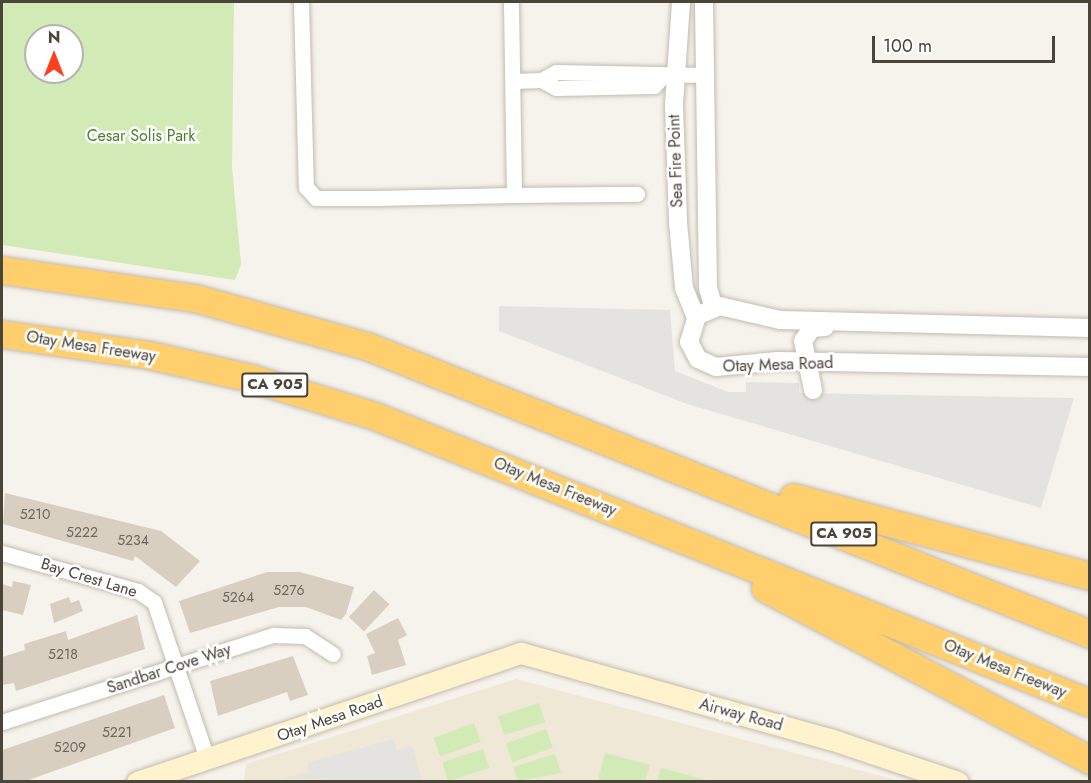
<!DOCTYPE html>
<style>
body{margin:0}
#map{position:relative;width:1091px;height:783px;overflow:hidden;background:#f6f3ec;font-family:Jost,sans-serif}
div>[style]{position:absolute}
.education>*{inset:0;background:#efe8d6}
.green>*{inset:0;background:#d2eab5;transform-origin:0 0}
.parking>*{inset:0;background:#e5e3e0}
.building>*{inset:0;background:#d8cfc1;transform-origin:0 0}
.roads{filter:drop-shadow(0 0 2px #c2bbae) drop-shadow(0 0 2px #c2bbae)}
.minor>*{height:15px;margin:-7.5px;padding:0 7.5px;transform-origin:7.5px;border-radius:7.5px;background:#fff}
.tertiary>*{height:18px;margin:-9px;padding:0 9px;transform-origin:9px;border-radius:9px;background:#fff}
.secondary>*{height:21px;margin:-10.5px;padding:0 10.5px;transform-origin:10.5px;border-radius:10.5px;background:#fff3cd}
.motorway>*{height:27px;margin:-13.5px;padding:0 13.5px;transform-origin:13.5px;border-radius:13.5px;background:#ffcf6e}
span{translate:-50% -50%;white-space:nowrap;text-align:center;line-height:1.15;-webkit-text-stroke:5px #fff;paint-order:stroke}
.number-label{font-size:14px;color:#6e675b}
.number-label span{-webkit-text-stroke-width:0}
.shield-label span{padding:2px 4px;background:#fff;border:2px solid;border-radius:4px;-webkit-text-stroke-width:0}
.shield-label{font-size:15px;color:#4b4439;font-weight:700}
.park-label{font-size:16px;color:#4a7f2a}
.street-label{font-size:16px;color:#4b4439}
.frame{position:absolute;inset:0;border:3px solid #4b4439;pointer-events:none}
.north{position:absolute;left:24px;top:24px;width:60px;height:60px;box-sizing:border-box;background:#fff;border:2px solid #b7b4b0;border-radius:50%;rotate:0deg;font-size:16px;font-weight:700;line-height:24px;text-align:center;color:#4b4439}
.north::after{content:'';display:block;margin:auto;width:21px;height:27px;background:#fc3f1d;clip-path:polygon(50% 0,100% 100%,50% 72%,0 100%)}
.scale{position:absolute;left:872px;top:36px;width:183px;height:27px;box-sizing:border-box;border:3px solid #4b4439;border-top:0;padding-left:8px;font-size:18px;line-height:21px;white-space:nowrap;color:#4b4439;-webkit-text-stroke:4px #fff;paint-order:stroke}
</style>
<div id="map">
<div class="education">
<i style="clip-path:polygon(516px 679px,900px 781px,244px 782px,246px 764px)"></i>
</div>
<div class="green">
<i style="clip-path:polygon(evenodd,2px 2px,234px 2px,232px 167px,241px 264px,235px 280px,2px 245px,2px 2px,36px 36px,72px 36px,72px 72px,36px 72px,36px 36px)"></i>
<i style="left:539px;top:703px;width:20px;height:43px;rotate:72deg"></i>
<i style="left:474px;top:723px;width:20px;height:43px;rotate:70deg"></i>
<i style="left:546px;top:729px;width:20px;height:43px;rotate:70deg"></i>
<i style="left:483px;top:749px;width:20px;height:43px;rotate:72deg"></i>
<i style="clip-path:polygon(605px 753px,650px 765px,645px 781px,598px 780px)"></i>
<i style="clip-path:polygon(555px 754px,561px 773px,518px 781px,513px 767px)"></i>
<i style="clip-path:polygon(661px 768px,706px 780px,705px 781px,657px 781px)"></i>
</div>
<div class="parking">
<i style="clip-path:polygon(499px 306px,670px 310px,675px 371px,728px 392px,746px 392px,746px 382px,799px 383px,799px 393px,1074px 398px,1041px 508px,687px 404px,499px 331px)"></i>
<i style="clip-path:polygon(394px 739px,397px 750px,412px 746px,422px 781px,279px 779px,309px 772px,307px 763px)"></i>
</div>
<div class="building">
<i style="clip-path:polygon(5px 493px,161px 531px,200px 561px,176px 587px,135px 556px,133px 561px,3px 524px)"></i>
<i style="clip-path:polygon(267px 572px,300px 572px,354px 587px,346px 614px,341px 620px,306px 607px,279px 607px,190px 633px,179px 601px)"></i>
<i style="clip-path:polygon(13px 581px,31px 585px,23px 615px,2px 610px,2px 584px,12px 587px)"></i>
<i style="left:374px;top:590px;width:21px;height:37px;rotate:43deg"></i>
<i style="clip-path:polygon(69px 597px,71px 603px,79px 600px,83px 611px,54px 623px,50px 604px)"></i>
<i style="clip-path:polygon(137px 615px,145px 649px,16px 691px,14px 683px,2px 685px,2px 657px,25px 650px,24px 644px,66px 631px,68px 640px)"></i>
<i style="clip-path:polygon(398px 618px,407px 635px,398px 640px,406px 665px,372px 675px,367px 656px,375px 653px,366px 634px)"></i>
<i style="clip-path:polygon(293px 656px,308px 695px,290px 701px,287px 692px,218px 716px,210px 681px)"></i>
<i style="clip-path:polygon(164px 695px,175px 728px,23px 782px,2px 782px,2px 750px)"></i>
</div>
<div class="roads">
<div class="minor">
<i style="left:301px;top:2px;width:185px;rotate:88.5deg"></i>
<i style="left:306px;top:187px;width:15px;rotate:48deg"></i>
<i style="left:316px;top:198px;width:59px"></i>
<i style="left:375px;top:198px;width:139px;rotate:-1.2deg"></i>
<i style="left:514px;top:195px;width:193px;rotate:-90.9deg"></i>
<i style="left:541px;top:80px;width:17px;rotate:28deg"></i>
<i style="left:556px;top:88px;width:98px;rotate:-1.2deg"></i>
<i style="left:654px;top:86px;width:13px;rotate:-48deg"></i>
<i style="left:513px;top:81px;width:28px;rotate:-2deg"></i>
<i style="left:541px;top:80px;width:17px;rotate:-28deg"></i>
<i style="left:556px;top:72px;width:149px;rotate:1.2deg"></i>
<i style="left:514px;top:195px;width:123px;rotate:-0.5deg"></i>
<i style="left:2px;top:553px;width:141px;rotate:15.6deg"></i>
<i style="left:138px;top:591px;width:19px;rotate:35deg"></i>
<i style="left:154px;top:602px;width:166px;rotate:71.3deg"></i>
<i style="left:2px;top:722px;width:285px;rotate:-17.8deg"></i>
<i style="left:273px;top:635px;width:32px;rotate:2deg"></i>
<i style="left:305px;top:636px;width:33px;rotate:33deg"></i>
</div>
<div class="tertiary">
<i style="left:681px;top:2px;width:104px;rotate:93.9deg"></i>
<i style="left:674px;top:106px;width:116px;rotate:88deg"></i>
<i style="left:678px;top:222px;width:66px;rotate:84.8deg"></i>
<i style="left:684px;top:288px;width:32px;rotate:68deg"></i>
<i style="left:704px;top:2px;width:286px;rotate:89.2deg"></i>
<i style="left:708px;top:288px;width:19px;rotate:74deg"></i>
<i style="left:1090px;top:328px;width:310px;rotate:-178.5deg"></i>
<i style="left:780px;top:320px;width:62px;rotate:-166.9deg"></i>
<i style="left:720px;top:306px;width:25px;rotate:157deg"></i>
<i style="left:697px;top:316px;width:27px;rotate:107deg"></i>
<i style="left:689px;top:342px;width:19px;rotate:62deg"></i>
<i style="left:698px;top:359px;width:20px;rotate:24deg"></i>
<i style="left:716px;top:367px;width:62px;rotate:-5.5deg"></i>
<i style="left:778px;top:361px;width:312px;rotate:1.1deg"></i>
<i style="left:813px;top:390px;width:50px;rotate:-101.5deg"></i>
<i style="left:803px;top:341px;width:16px;rotate:-55deg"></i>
<i style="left:812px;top:328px;width:13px;rotate:-4deg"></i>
</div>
<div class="secondary">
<i style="left:137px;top:782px;width:405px;rotate:-18.6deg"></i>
<i style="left:521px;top:653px;width:321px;rotate:15.6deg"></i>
<i style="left:830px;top:739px;width:135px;rotate:18.6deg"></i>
</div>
<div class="motorway">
<i style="left:2px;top:270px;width:195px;rotate:8.3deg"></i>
<i style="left:195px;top:298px;width:179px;rotate:15.6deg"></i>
<i style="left:367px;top:346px;width:778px;rotate:21.72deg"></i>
<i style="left:2px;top:334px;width:148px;rotate:8.1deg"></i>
<i style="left:149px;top:355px;width:105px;rotate:12.7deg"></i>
<i style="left:251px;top:378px;width:130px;rotate:17deg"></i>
<i style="left:375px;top:416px;width:770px;rotate:21.87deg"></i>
<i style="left:793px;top:497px;width:307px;rotate:14.9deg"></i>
<i style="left:765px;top:588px;width:368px;rotate:27.9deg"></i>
</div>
</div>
<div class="number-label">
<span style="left:35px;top:514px">5210</span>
<span style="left:82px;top:532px">5222</span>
<span style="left:133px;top:540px">5234</span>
<span style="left:289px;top:590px">5276</span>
<span style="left:238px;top:597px">5264</span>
<span style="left:63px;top:654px">5218</span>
<span style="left:117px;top:732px">5221</span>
<span style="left:70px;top:747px">5209</span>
</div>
<div class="shield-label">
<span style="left:275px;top:385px">CA 905</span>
<span style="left:844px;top:534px">CA 905</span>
</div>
<div class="park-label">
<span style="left:141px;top:136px">Cesar Solis Park</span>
</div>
<div class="street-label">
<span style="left:676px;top:161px;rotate:-92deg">Sea Fire Point</span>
<span style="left:91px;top:347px;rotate:9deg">Otay Mesa Freeway</span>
<span style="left:778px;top:365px;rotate:-2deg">Otay Mesa Road</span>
<span style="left:555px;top:487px;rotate:22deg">Otay Mesa Freeway</span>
<span style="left:89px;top:578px;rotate:17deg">Bay Crest Lane</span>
<span style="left:169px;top:669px;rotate:-18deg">Sandbar Cove Way</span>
<span style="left:1005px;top:669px;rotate:22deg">Otay Mesa Freeway</span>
<span style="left:741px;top:715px;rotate:15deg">Airway Road</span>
<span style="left:330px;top:719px;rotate:-19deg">Otay Mesa Road</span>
</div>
<div class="frame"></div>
<div class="north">N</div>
<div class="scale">100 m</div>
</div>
